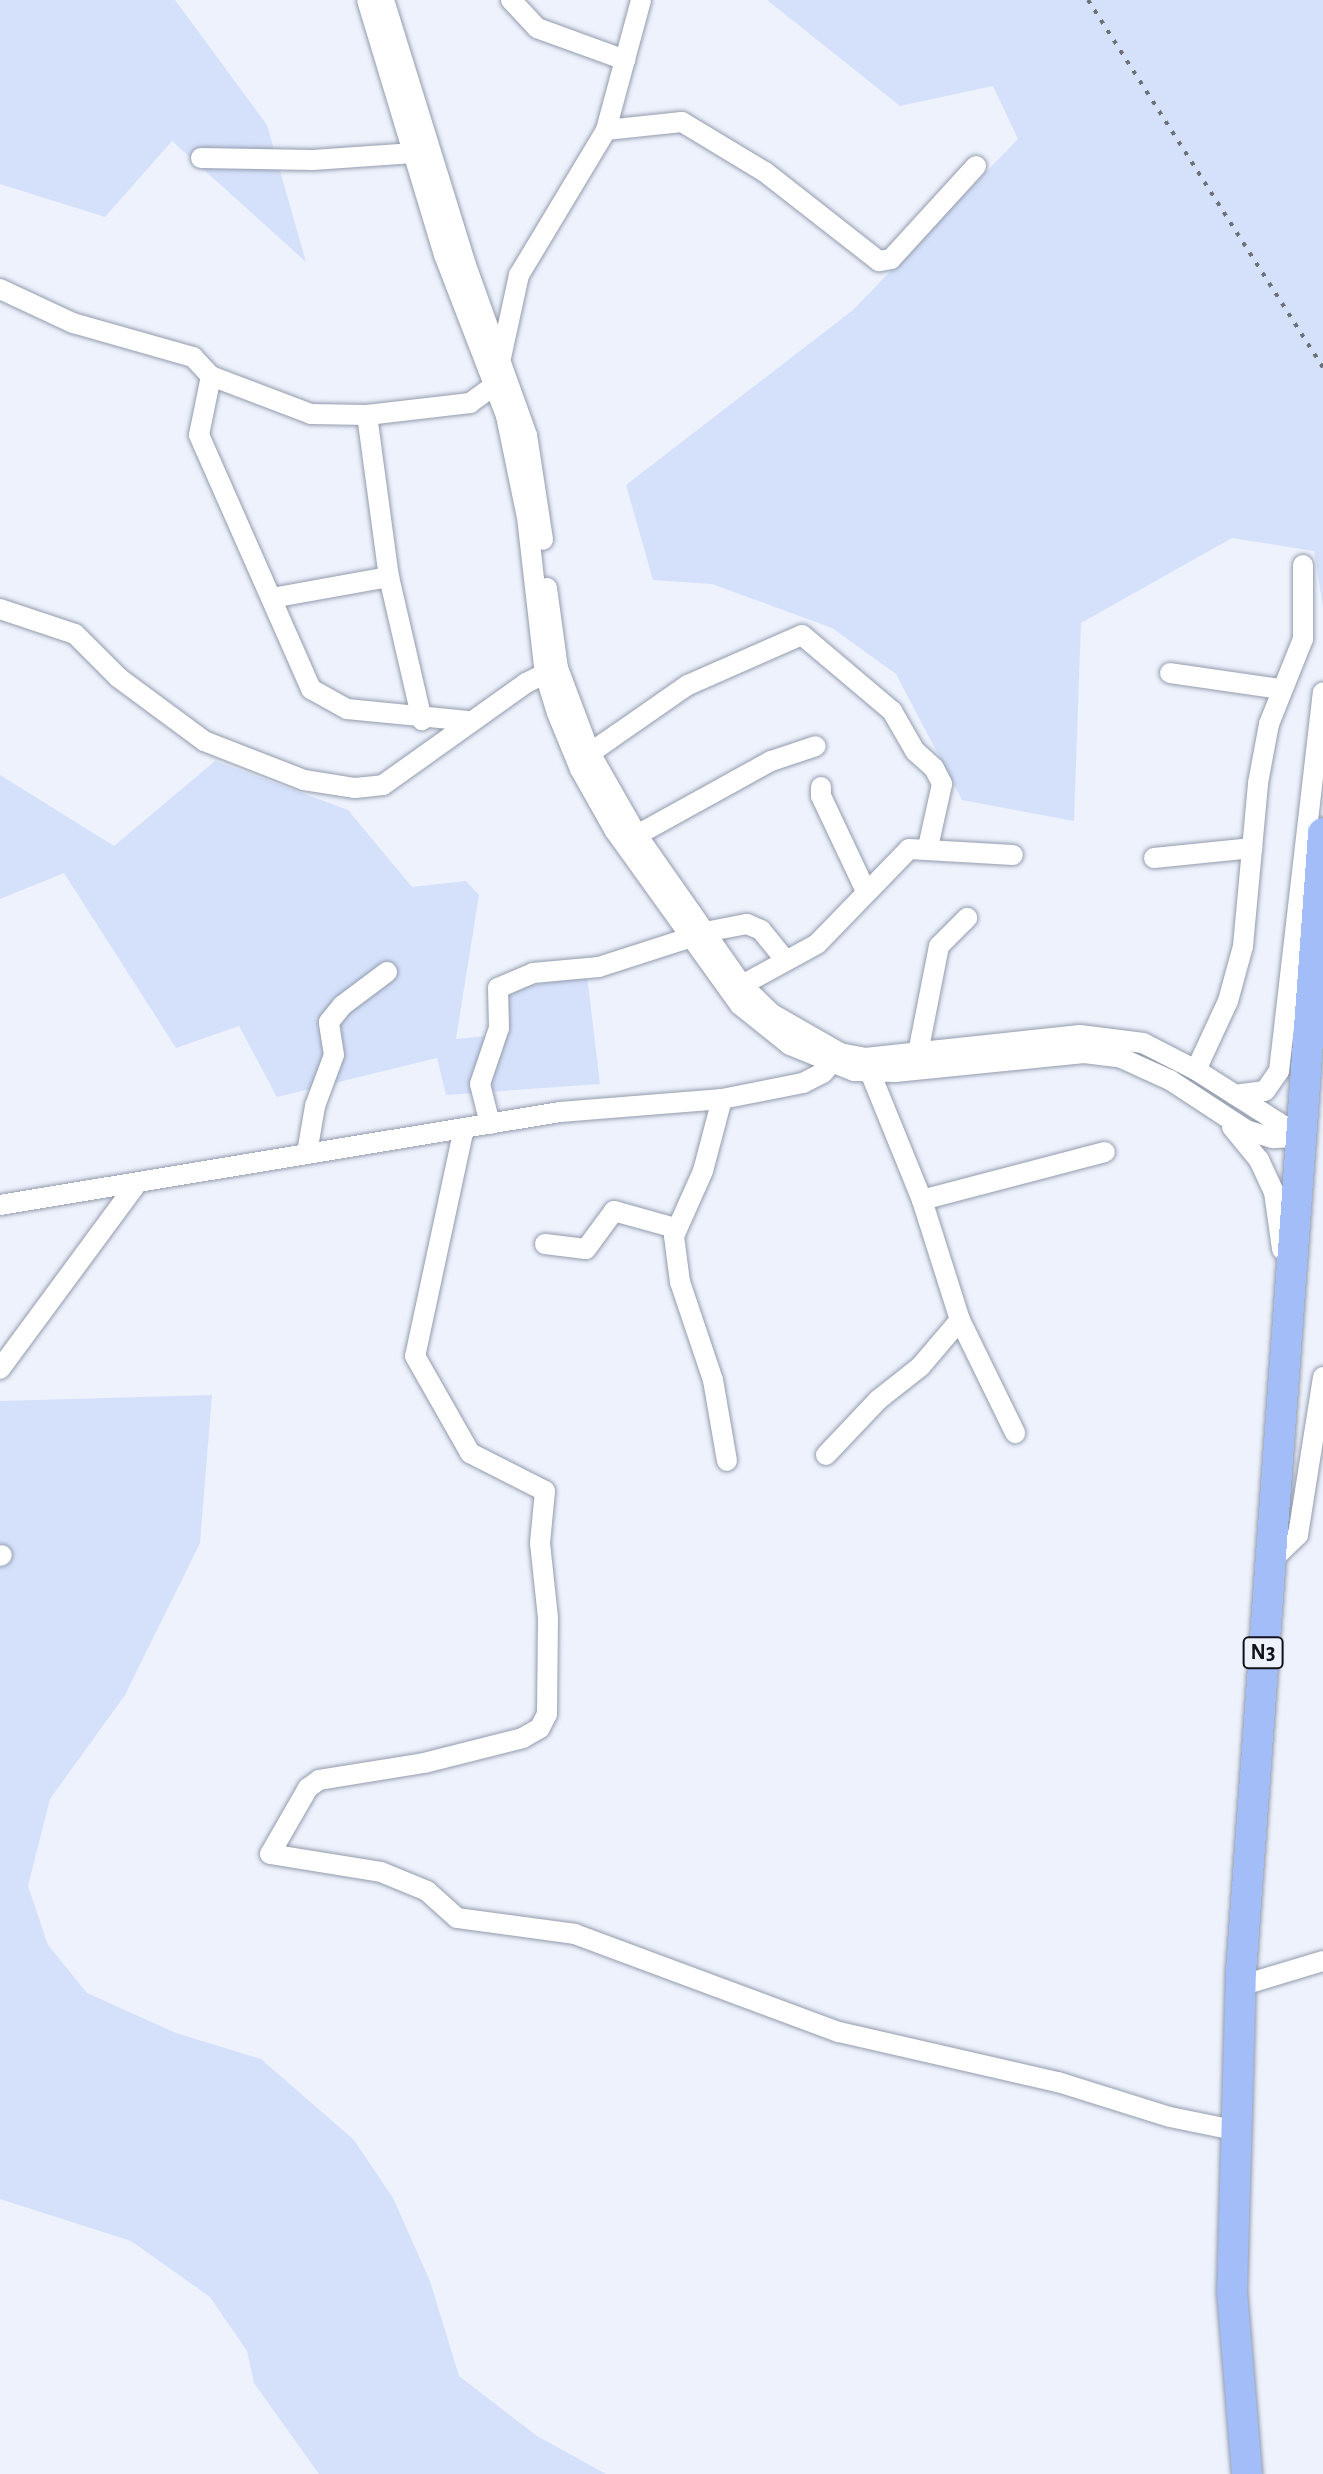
<!DOCTYPE html>
<style>
body{margin:0}
#map{position:relative;width:1323px;height:2474px;overflow:hidden;background:#edf2fd;font-family:"Alegreya Sans",sans-serif}
div>[style]{position:absolute}
.green>*{inset:0;background:#d5e1fb}
.roads{filter:drop-shadow(0 0 2px #939bac) drop-shadow(0 0 2px #939bac)}
.minor>*{height:20px;margin:-10px;padding:0 10px;transform-origin:10px;border-radius:10px;background:#fff}
.highway>*{height:30px;margin:-15px;padding:0 15px;transform-origin:15px;border-radius:15px;background:#a3bdf8}
.rail>*{height:4px;margin-top:-2px;transform-origin:0;background:repeating-linear-gradient(90deg,#6c7078 0 4px,transparent 0 12px)}
span{translate:-50% -50%;white-space:nowrap;text-align:center;line-height:1.15;-webkit-text-stroke:6px #edf2fd;paint-order:stroke}
.shield-label span{padding:2px 6px;background:#edf2fd;border:2px solid;border-radius:6px;-webkit-text-stroke-width:0}
.shield-label{font-size:22px;color:#101319;font-weight:700}
</style>
<div id="map">
<div class="green">
<i style="clip-path:polygon(0 0,175px 0,267px 125px,306px 262px,172px 141px,105px 217px,0 184px)"></i>
<i style="clip-path:polygon(767px 0,1323px 0,1323px 608px,1314px 551px,1232px 538px,1081px 623px,1074px 821px,962px 800px,896px 674px,832px 628px,712px 584px,653px 580px,626px 485px,853px 310px,1018px 139px,993px 86px,900px 106px)"></i>
<i style="clip-path:polygon(215px 761px,348px 810px,412px 887px,466px 881px,479px 895px,456px 1039px,505px 1034px,501px 991px,587px 975px,600px 1084px,446px 1095px,437px 1058px,277px 1097px,239px 1026px,176px 1048px,64px 873px,0 899px,0 775px,114px 846px)"></i>
<i style="clip-path:polygon(212px 1395px,200px 1543px,125px 1695px,50px 1799px,28px 1886px,48px 1945px,87px 1993px,176px 2033px,261px 2059px,354px 2140px,393px 2198px,430px 2281px,459px 2376px,537px 2436px,606px 2474px,319px 2474px,254px 2383px,247px 2351px,210px 2297px,131px 2241px,0 2199px,0 1401px)"></i>
</div>
<div class="roads">
<div class="minor">
<i style="left:367px;top:0;width:266px;rotate:73.2deg"></i>
<i style="left:444px;top:255px;width:173px;rotate:68.9deg"></i>
<i style="left:506px;top:416px;width:103px;rotate:78.3deg"></i>
<i style="left:527px;top:517px;width:158px;rotate:83.5deg"></i>
<i style="left:545px;top:674px;width:41px;rotate:72.9deg"></i>
<i style="left:557px;top:713px;width:61px;rotate:67.7deg"></i>
<i style="left:580px;top:769px;width:71px;rotate:60.6deg"></i>
<i style="left:615px;top:831px;width:214px;rotate:54.3deg"></i>
<i style="left:740px;top:1005px;width:64px;rotate:38.7deg"></i>
<i style="left:790px;top:1045px;width:69px;rotate:22.1deg"></i>
<i style="left:854px;top:1071px;width:41px;rotate:1.4deg"></i>
<i style="left:895px;top:1072px;width:190px;rotate:-5.7deg"></i>
<i style="left:1084px;top:1053px;width:35px;rotate:7deg"></i>
<i style="left:1119px;top:1057px;width:56px;rotate:24.3deg"></i>
<i style="left:1170px;top:1080px;width:91px;rotate:33.3deg"></i>
<i style="left:1246px;top:1130px;width:28px;rotate:17deg"></i>
<i style="left:1273px;top:1138px;width:28px;rotate:-2deg"></i>
<i style="left:384px;top:0;width:277px;rotate:72.8deg"></i>
<i style="left:466px;top:265px;width:181px;rotate:70.3deg"></i>
<i style="left:527px;top:435px;width:106px;rotate:81.3deg"></i>
<i style="left:511px;top:0;width:38px;rotate:47deg"></i>
<i style="left:537px;top:28px;width:94px;rotate:20deg"></i>
<i style="left:606px;top:130px;width:76px;rotate:-6deg"></i>
<i style="left:682px;top:122px;width:97px;rotate:31.1deg"></i>
<i style="left:765px;top:172px;width:145px;rotate:38deg"></i>
<i style="left:879px;top:261px;width:12px;rotate:-9deg"></i>
<i style="left:891px;top:259px;width:126px;rotate:-47.6deg"></i>
<i style="left:201px;top:158px;width:112px;rotate:1deg"></i>
<i style="left:313px;top:160px;width:101px;rotate:-4deg"></i>
<i style="left:0;top:289px;width:81px;rotate:25deg"></i>
<i style="left:73px;top:323px;width:125px;rotate:15.8deg"></i>
<i style="left:193px;top:357px;width:26px;rotate:47deg"></i>
<i style="left:211px;top:376px;width:107px;rotate:20.8deg"></i>
<i style="left:311px;top:414px;width:56px;rotate:1deg"></i>
<i style="left:367px;top:415px;width:104px;rotate:-6.6deg"></i>
<i style="left:470px;top:403px;width:31px;rotate:-36deg"></i>
<i style="left:495px;top:385px;width:113px;rotate:-77.7deg"></i>
<i style="left:519px;top:275px;width:169px;rotate:-59deg"></i>
<i style="left:606px;top:130px;width:135px;rotate:-74.9deg"></i>
<i style="left:211px;top:376px;width:60px;rotate:101.5deg"></i>
<i style="left:199px;top:435px;width:278px;rotate:66.2deg"></i>
<i style="left:311px;top:689px;width:41px;rotate:29.1deg"></i>
<i style="left:347px;top:709px;width:124px;rotate:5.6deg"></i>
<i style="left:367px;top:415px;width:163px;rotate:82.3deg"></i>
<i style="left:389px;top:577px;width:147px;rotate:77deg"></i>
<i style="left:547px;top:588px;width:81px;rotate:82.2deg"></i>
<i style="left:558px;top:668px;width:91px;rotate:69.4deg"></i>
<i style="left:590px;top:753px;width:95px;rotate:60.2deg"></i>
<i style="left:637px;top:835px;width:183px;rotate:55deg"></i>
<i style="left:742px;top:985px;width:42px;rotate:44deg"></i>
<i style="left:772px;top:1014px;width:78px;rotate:29.8deg"></i>
<i style="left:840px;top:1053px;width:25px;rotate:11deg"></i>
<i style="left:865px;top:1058px;width:216px;rotate:-6.1deg"></i>
<i style="left:1080px;top:1035px;width:64px;rotate:7.2deg"></i>
<i style="left:1143px;top:1043px;width:59px;rotate:27deg"></i>
<i style="left:1196px;top:1070px;width:125px;rotate:32.5deg"></i>
<i style="left:272px;top:598px;width:119px;rotate:-10.2deg"></i>
<i style="left:0;top:609px;width:79px;rotate:18.4deg"></i>
<i style="left:75px;top:634px;width:62px;rotate:45deg"></i>
<i style="left:119px;top:678px;width:106px;rotate:36.5deg"></i>
<i style="left:204px;top:741px;width:107px;rotate:21.3deg"></i>
<i style="left:304px;top:780px;width:52px;rotate:8.9deg"></i>
<i style="left:355px;top:788px;width:28px;rotate:-6deg"></i>
<i style="left:383px;top:785px;width:176px;rotate:-35.5deg"></i>
<i style="left:526px;top:683px;width:32px;rotate:-26deg"></i>
<i style="left:1170px;top:673px;width:111px;rotate:8.3deg"></i>
<i style="left:590px;top:753px;width:119px;rotate:-34.8deg"></i>
<i style="left:688px;top:685px;width:124px;rotate:-23.7deg"></i>
<i style="left:802px;top:635px;width:118px;rotate:40.2deg"></i>
<i style="left:892px;top:711px;width:46px;rotate:60.1deg"></i>
<i style="left:915px;top:751px;width:25px;rotate:42deg"></i>
<i style="left:934px;top:768px;width:18px;rotate:63deg"></i>
<i style="left:942px;top:784px;width:65px;rotate:102.5deg"></i>
<i style="left:821px;top:787px;width:9px;rotate:90deg"></i>
<i style="left:821px;top:796px;width:105px;rotate:64.7deg"></i>
<i style="left:637px;top:835px;width:153px;rotate:-28.9deg"></i>
<i style="left:771px;top:761px;width:47px;rotate:-18.4deg"></i>
<i style="left:1154px;top:858px;width:99px;rotate:-5.8deg"></i>
<i style="left:705px;top:932px;width:43px;rotate:-10.8deg"></i>
<i style="left:747px;top:924px;width:15px;rotate:23deg"></i>
<i style="left:761px;top:930px;width:38px;rotate:51deg"></i>
<i style="left:742px;top:985px;width:85px;rotate:-28.7deg"></i>
<i style="left:817px;top:944px;width:132px;rotate:-45.9deg"></i>
<i style="left:909px;top:849px;width:104px;rotate:3.3deg"></i>
<i style="left:918px;top:1053px;width:109px;rotate:-78.9deg"></i>
<i style="left:939px;top:946px;width:40px;rotate:-45deg"></i>
<i style="left:1196px;top:1070px;width:76px;rotate:-65.1deg"></i>
<i style="left:1228px;top:1001px;width:57px;rotate:-74.7deg"></i>
<i style="left:1243px;top:946px;width:164px;rotate:-84.7deg"></i>
<i style="left:1258px;top:783px;width:60px;rotate:-79.4deg"></i>
<i style="left:1269px;top:724px;width:92px;rotate:-68.2deg"></i>
<i style="left:1303px;top:639px;width:74px;rotate:-90deg"></i>
<i style="left:1235px;top:1095px;width:30px;rotate:-8deg"></i>
<i style="left:1265px;top:1091px;width:24px;rotate:-55deg"></i>
<i style="left:1279px;top:1071px;width:381px;rotate:-83.4deg"></i>
<i style="left:722px;top:1099px;width:74px;rotate:104.8deg"></i>
<i style="left:703px;top:1171px;width:71px;rotate:114deg"></i>
<i style="left:674px;top:1236px;width:46px;rotate:82.6deg"></i>
<i style="left:680px;top:1282px;width:103px;rotate:71.4deg"></i>
<i style="left:713px;top:1380px;width:82px;rotate:80.2deg"></i>
<i style="left:490px;top:1124px;width:41px;rotate:-104deg"></i>
<i style="left:480px;top:1084px;width:59px;rotate:-71.3deg"></i>
<i style="left:499px;top:1028px;width:40px;rotate:-91.4deg"></i>
<i style="left:498px;top:988px;width:38px;rotate:-23deg"></i>
<i style="left:533px;top:973px;width:66px;rotate:-5.2deg"></i>
<i style="left:599px;top:967px;width:95px;rotate:-17.9deg"></i>
<i style="left:1232px;top:1127px;width:43px;rotate:50.7deg"></i>
<i style="left:1259px;top:1160px;width:35px;rotate:65deg"></i>
<i style="left:1274px;top:1192px;width:58px;rotate:82deg"></i>
<i style="left:464px;top:1128px;width:233px;rotate:102.1deg"></i>
<i style="left:415px;top:1356px;width:112px;rotate:60.4deg"></i>
<i style="left:470px;top:1453px;width:84px;rotate:26.9deg"></i>
<i style="left:545px;top:1491px;width:52px;rotate:95.5deg"></i>
<i style="left:540px;top:1543px;width:75px;rotate:83.9deg"></i>
<i style="left:548px;top:1618px;width:96px;rotate:90.6deg"></i>
<i style="left:547px;top:1714px;width:16px;rotate:117deg"></i>
<i style="left:540px;top:1728px;width:20px;rotate:150deg"></i>
<i style="left:523px;top:1738px;width:102px;rotate:165.8deg"></i>
<i style="left:424px;top:1763px;width:106px;rotate:170.8deg"></i>
<i style="left:319px;top:1780px;width:14px;rotate:144deg"></i>
<i style="left:308px;top:1788px;width:76px;rotate:119.9deg"></i>
<i style="left:270px;top:1854px;width:112px;rotate:9.2deg"></i>
<i style="left:381px;top:1872px;width:50px;rotate:22.4deg"></i>
<i style="left:427px;top:1891px;width:40px;rotate:42deg"></i>
<i style="left:457px;top:1918px;width:119px;rotate:7.7deg"></i>
<i style="left:575px;top:1934px;width:282px;rotate:20.4deg"></i>
<i style="left:839px;top:2032px;width:225px;rotate:12.9deg"></i>
<i style="left:1058px;top:2082px;width:117px;rotate:17.4deg"></i>
<i style="left:1170px;top:2117px;width:65px;rotate:11.5deg"></i>
<i style="left:307px;top:1153px;width:48px;rotate:-80.3deg"></i>
<i style="left:315px;top:1106px;width:54px;rotate:-69.6deg"></i>
<i style="left:334px;top:1055px;width:33px;rotate:-99deg"></i>
<i style="left:329px;top:1022px;width:22px;rotate:-51deg"></i>
<i style="left:343px;top:1005px;width:55px;rotate:-36.9deg"></i>
<i style="left:922px;top:1200px;width:189px;rotate:-14.7deg"></i>
<i style="left:0;top:1205px;width:568px;rotate:-9.43deg"></i>
<i style="left:560px;top:1112px;width:163px;rotate:-4.6deg"></i>
<i style="left:722px;top:1099px;width:83px;rotate:-11.2deg"></i>
<i style="left:803px;top:1083px;width:22px;rotate:-27deg"></i>
<i style="left:823px;top:1073px;width:22px;rotate:-51deg"></i>
<i style="left:545px;top:1244px;width:41px;rotate:7deg"></i>
<i style="left:586px;top:1249px;width:47px;rotate:-53.6deg"></i>
<i style="left:614px;top:1211px;width:63px;rotate:15.6deg"></i>
<i style="left:960px;top:1320px;width:126px;rotate:64deg"></i>
<i style="left:0;top:1369px;width:231px;rotate:-53.6deg"></i>
<i style="left:826px;top:1455px;width:76px;rotate:-46.6deg"></i>
<i style="left:878px;top:1400px;width:53px;rotate:-38.2deg"></i>
<i style="left:920px;top:1367px;width:62px;rotate:-49.6deg"></i>
<i style="left:960px;top:1320px;width:126px;rotate:-107.6deg"></i>
<i style="left:922px;top:1200px;width:149px;rotate:-112.1deg"></i>
<i style="left:0;top:1556px;width:2px;rotate:-27deg"></i>
<i style="left:1270px;top:1562px;width:39px;rotate:-44deg"></i>
<i style="left:1298px;top:1535px;width:160px;rotate:-81deg"></i>
<i style="left:1240px;top:1986px;width:87px;rotate:-16.8deg"></i>
</div>
<div class="highway">
<i style="left:1247px;top:2474px;width:183px;rotate:-94.7deg"></i>
<i style="left:1232px;top:2292px;width:320px;rotate:-88.4deg"></i>
<i style="left:1241px;top:1972px;width:1142px;rotate:-85.88deg"></i>
</div>
</div>
<div class="rail">
<i style="left:1088px;top:0;width:436px;rotate:57.4deg"></i>
</div>
<div class="shield-label">
<span style="left:1263px;top:1653px">N3</span>
</div>
</div>
